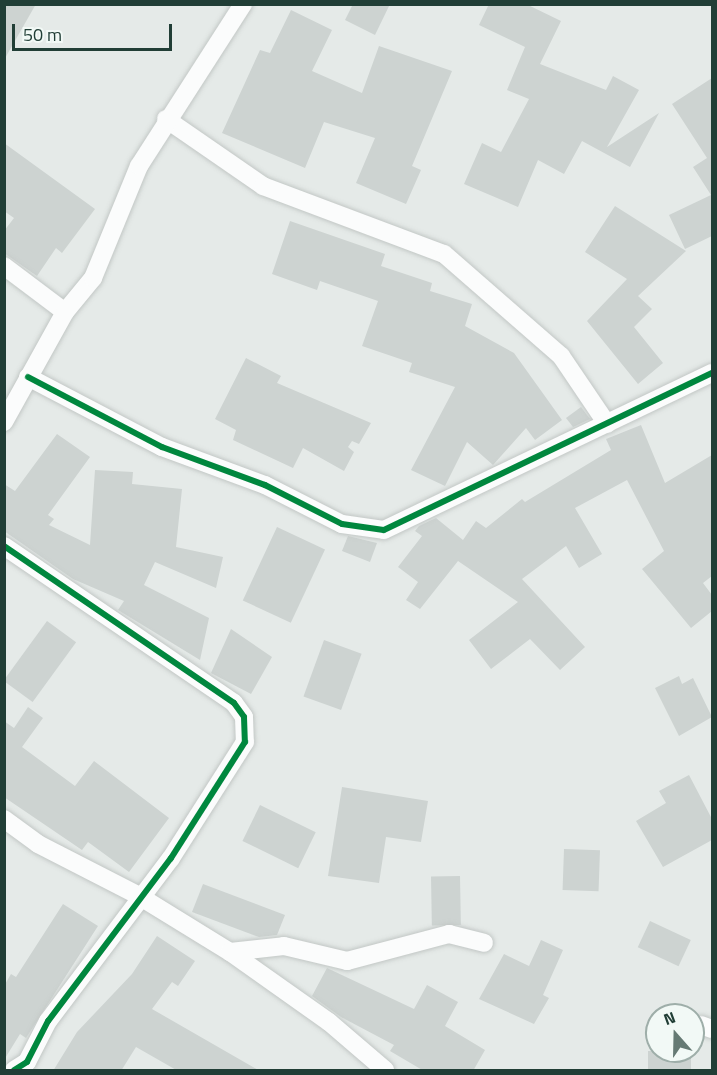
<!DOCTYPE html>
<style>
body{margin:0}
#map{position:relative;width:717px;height:1075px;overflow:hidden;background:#e5eae8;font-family:"Titillium Web",sans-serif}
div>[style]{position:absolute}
.building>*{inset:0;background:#cdd3d1;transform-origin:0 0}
.roads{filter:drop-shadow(0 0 2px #c2c7c5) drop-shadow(0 0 2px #c2c7c5)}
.street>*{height:18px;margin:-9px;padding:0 9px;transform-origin:9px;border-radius:9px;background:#fbfcfc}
.cycleway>*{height:6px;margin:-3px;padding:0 3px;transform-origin:3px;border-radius:3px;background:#00873e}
span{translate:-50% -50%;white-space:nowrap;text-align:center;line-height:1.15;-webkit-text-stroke:6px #f2f9f6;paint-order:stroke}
.frame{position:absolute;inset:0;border:6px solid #213e36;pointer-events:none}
.north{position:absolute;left:645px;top:1003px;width:60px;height:60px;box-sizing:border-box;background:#f2f9f6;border:2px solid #9eaea9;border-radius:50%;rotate:340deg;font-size:16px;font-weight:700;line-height:24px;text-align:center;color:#213e36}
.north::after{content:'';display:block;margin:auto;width:21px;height:27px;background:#667a74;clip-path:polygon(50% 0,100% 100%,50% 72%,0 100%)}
.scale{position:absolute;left:12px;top:24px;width:160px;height:27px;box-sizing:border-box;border:3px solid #213e36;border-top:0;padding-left:8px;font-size:18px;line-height:21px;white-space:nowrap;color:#213e36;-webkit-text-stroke:4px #f2f9f6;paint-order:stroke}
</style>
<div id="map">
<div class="building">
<i style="clip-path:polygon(4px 4px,36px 4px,4px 60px)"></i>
<i style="clip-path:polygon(353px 4px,390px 4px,375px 35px,345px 20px)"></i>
<i style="clip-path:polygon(489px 4px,526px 4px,561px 21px,540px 64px,606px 90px,613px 76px,639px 90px,607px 147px,659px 113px,630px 167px,582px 141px,564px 174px,538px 160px,518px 207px,464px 184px,482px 143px,501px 152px,529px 99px,507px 90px,525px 47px,479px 25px)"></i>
<i style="clip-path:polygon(291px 10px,332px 30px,312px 71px,362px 93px,379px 46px,452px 71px,412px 166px,421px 170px,406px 204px,356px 183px,375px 138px,324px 122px,305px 168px,222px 133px,260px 50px,270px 53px)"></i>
<i style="clip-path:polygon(712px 78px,712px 236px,685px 249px,669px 215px,711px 195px,693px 167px,707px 158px,672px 104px)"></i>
<i style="clip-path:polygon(4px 143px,95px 209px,62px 253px,56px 248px,37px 276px,4px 253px,4px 231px,14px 218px,4px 211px)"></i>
<i style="clip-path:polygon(615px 206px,686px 251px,638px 296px,652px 309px,634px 327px,663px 363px,638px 384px,587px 321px,627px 279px,585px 252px)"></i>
<i style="clip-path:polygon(290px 221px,385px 254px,381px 266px,432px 283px,430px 291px,472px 304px,465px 326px,514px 353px,562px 420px,535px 440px,526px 428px,493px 465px,467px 442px,445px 486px,411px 470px,455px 387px,409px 372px,412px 363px,362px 346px,378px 301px,320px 281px,317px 290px,272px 274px)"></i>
<i style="clip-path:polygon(246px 358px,281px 376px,277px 383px,371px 423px,359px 444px,352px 441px,348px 447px,354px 452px,344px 471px,303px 448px,293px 468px,233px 440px,236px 430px,215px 419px)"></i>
<i style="clip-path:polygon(581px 407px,590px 419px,573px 427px,566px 418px)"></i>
<i style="clip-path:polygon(641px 425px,665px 483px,712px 455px,712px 576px,703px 583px,712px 595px,712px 611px,691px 628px,642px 569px,664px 551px,627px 480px,575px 508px,602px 554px,579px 568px,566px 546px,522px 579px,585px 647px,560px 670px,530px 639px,491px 669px,469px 640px,518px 602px,458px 561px,420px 609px,406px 600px,418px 582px,398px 567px,422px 536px,415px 531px,419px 526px,436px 518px,463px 540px,476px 521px,486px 528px,522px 499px,525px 502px,611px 450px,606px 439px)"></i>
<i style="clip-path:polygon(57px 434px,90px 457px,48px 515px,54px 519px,49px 525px,90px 545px,95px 470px,133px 472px,132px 484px,182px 489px,176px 547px,223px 557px,216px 588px,155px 562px,144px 585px,209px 618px,200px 660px,118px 610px,124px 601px,73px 579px,4px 531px,4px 484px,15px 491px)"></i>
<i style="left:277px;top:527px;width:53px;height:81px;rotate:25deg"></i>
<i style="clip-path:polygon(348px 536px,377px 543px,370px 562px,342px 551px)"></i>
<i style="left:47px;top:621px;width:36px;height:74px;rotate:36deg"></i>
<i style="clip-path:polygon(231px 629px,272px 657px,251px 694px,211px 673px)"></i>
<i style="left:324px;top:640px;width:40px;height:60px;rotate:20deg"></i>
<i style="clip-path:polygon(679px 676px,682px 684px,693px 678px,712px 717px,679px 736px,655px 688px)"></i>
<i style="clip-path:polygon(28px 707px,43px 718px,22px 747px,75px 786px,94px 761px,169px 818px,129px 872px,88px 842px,82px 850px,4px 797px,4px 721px,14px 728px)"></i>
<i style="clip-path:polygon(689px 775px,712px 819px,712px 840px,663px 867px,636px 821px,666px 803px,659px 791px)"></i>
<i style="clip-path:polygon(342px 787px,428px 801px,421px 842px,386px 837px,379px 883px,328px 876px)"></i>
<i style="left:260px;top:805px;width:62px;height:40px;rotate:26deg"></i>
<i style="left:564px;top:849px;width:36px;height:41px;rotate:2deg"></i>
<i style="left:460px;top:876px;width:49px;height:29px;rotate:89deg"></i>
<i style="clip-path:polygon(203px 884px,285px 915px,277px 935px,259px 937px,192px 912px)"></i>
<i style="clip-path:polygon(63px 904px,98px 926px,26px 1038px,20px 1034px,4px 1060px,4px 986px,11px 974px,16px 977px)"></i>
<i style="left:650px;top:921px;width:45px;height:29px;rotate:25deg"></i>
<i style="clip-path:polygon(157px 936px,195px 961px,178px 986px,172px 982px,152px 1009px,260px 1071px,178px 1071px,136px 1047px,121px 1071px,53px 1071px,77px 1032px,132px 974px)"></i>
<i style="clip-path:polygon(541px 940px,563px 950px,543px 995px,549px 998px,534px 1024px,479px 999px,504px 954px,529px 966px)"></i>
<i style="clip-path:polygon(327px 968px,414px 1009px,427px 985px,458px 1002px,445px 1026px,485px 1050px,473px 1071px,424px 1071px,390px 1051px,394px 1045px,341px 1017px,312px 996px)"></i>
<i style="left:648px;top:1051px;width:43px;height:20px"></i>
</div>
<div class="roads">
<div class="street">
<i style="left:166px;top:119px;width:118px;rotate:34.6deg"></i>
<i style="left:263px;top:186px;width:193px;rotate:20.6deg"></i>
<i style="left:444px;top:254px;width:155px;rotate:41.1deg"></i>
<i style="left:561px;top:356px;width:82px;rotate:55.9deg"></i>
<i style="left:4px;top:266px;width:76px;rotate:37deg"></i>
<i style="left:28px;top:377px;width:151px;rotate:27.6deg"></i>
<i style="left:162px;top:447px;width:110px;rotate:20.3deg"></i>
<i style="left:265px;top:485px;width:86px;rotate:26.9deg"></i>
<i style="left:342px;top:524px;width:42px;rotate:8.1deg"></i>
<i style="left:384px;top:530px;width:364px;rotate:-25.6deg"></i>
<i style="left:4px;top:422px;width:126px;rotate:-61deg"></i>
<i style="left:65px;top:312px;width:44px;rotate:-50.5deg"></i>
<i style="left:93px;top:278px;width:121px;rotate:-67.7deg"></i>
<i style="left:139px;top:166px;width:193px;rotate:-57.3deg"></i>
<i style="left:4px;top:546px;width:278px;rotate:34.3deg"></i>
<i style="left:234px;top:703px;width:17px;rotate:54deg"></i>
<i style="left:244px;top:717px;width:25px;rotate:88deg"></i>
<i style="left:245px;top:742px;width:138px;rotate:122.5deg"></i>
<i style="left:171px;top:858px;width:204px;rotate:127deg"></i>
<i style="left:48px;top:1021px;width:46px;rotate:117.1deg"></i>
<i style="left:27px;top:1062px;width:15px;rotate:148deg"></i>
<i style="left:4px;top:819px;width:42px;rotate:36.3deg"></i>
<i style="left:38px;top:844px;width:114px;rotate:27.2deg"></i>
<i style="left:139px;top:896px;width:107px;rotate:31.6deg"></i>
<i style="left:230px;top:952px;width:121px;rotate:35.3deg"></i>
<i style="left:329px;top:1022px;width:74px;rotate:40.6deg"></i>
<i style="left:230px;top:952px;width:54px;rotate:-6.3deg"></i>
<i style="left:284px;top:946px;width:65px;rotate:13.4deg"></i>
<i style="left:347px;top:961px;width:106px;rotate:-14.8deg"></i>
<i style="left:449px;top:934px;width:36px;rotate:14deg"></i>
<i style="left:701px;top:1025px;width:12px;rotate:20deg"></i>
</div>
</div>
<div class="cycleway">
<i style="left:28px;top:377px;width:151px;rotate:27.6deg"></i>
<i style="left:162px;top:447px;width:110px;rotate:20.3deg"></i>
<i style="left:265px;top:485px;width:86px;rotate:26.9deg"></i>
<i style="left:342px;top:524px;width:42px;rotate:8.1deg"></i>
<i style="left:384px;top:530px;width:364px;rotate:-25.6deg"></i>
<i style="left:4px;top:546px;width:278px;rotate:34.3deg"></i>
<i style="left:234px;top:703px;width:17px;rotate:54deg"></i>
<i style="left:244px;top:717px;width:25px;rotate:88deg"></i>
<i style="left:245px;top:742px;width:138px;rotate:122.5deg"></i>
<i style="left:171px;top:858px;width:204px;rotate:127deg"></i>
<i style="left:48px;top:1021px;width:46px;rotate:117.1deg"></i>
<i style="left:27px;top:1062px;width:15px;rotate:148deg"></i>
</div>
<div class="frame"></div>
<div class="north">N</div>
<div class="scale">50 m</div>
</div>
